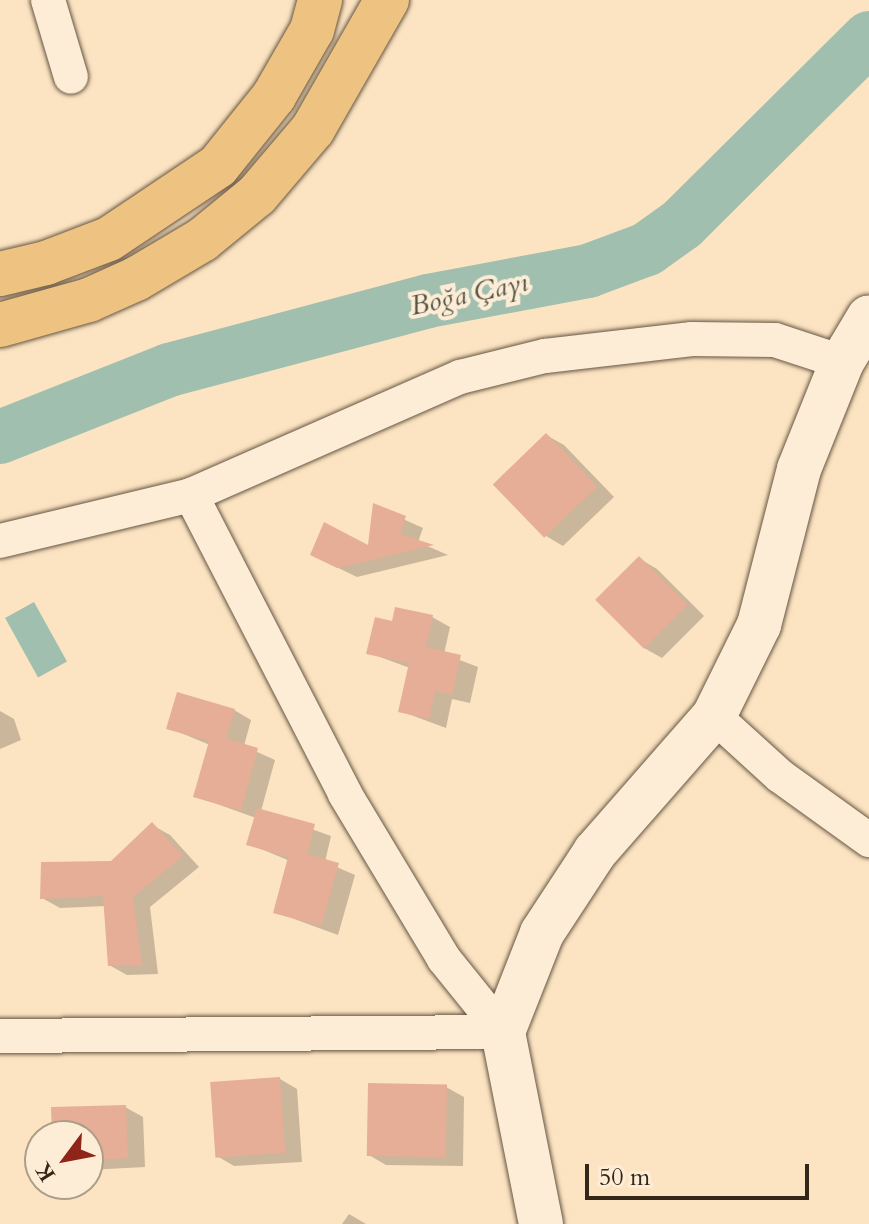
<!DOCTYPE html>
<meta charset="utf-8">
<style>
body{margin:0}
#map{position:relative;width:869px;height:1224px;overflow:hidden;background:#fce4c2;font-family:Cardo,serif}
div>[style]{position:absolute}
.water>*{inset:0;background:#a0bfaf;transform-origin:0 0}
.shadow>*{inset:0;background:#0003}
.river>*{height:54px;margin:-27px;padding:0 27px;transform-origin:27px;border-radius:27px;background:#a0bfaf}
.building>*{inset:0;background:#e6ae96;transform-origin:0 0}
.roads{filter:drop-shadow(0 0 2px #665642) drop-shadow(0 0 2px #665642)}
.street>*{height:34px;margin:-17px;padding:0 17px;transform-origin:17px;border-radius:17px;background:#fdedd7}
.secondary>*{height:44px;margin:-22px;padding:0 22px;transform-origin:22px;border-radius:22px;background:#fdedd7}
.highway>*{height:44px;margin:-22px;padding:0 22px;transform-origin:22px;border-radius:22px;background:#eec281}
span{translate:-50% -50%;white-space:nowrap;text-align:center;line-height:1.15;-webkit-text-stroke:8px #fdedd7;paint-order:stroke}
.water-label{font-size:28px;color:#545545;font-style:italic}
.north{position:absolute;left:24px;top:1120px;width:80px;height:80px;box-sizing:border-box;background:#fdedd7;border:2px solid #ad9e8a;border-radius:50%;rotate:238deg;font-size:22px;font-weight:700;line-height:32px;text-align:center;color:#342717}
.north::after{content:'';display:block;margin:auto;width:28px;height:36px;background:#8f2418;clip-path:polygon(50% 0,100% 100%,50% 72%,0 100%)}
.scale{position:absolute;left:585px;top:1164px;width:224px;height:36px;box-sizing:border-box;border:4px solid #342717;border-top:0;padding-left:10px;font-size:24px;line-height:28px;white-space:nowrap;color:#342717;-webkit-text-stroke:6px #fdedd7;paint-order:stroke}
</style>
<div id="map">
<div class="water">
<i style="left:34px;top:602px;width:68px;height:33px;rotate:61deg"></i>
</div>
<div class="shadow">
<i style="clip-path:polygon(546px 435px,564px 445px,614px 497px,563px 546px,546px 536px)"></i>
<i style="clip-path:polygon(374px 506px,423px 528px,418px 542px,448px 555px,357px 577px,330px 564px,369px 548px)"></i>
<i style="clip-path:polygon(640px 559px,657px 569px,704px 616px,662px 658px,644px 648px)"></i>
<i style="clip-path:polygon(432px 617px,450px 627px,444px 654px,478px 667px,470px 703px,452px 699px,446px 728px,400px 711px,410px 668px,369px 653px,394px 623px)"></i>
<i style="clip-path:polygon(234px 710px,251px 720px,244px 746px,275px 760px,261px 811px,331px 836px,325px 862px,355px 875px,338px 935px,275px 912px,290px 861px,249px 844px,256px 818px,195px 796px,210px 745px,169px 728px)"></i>
<i style="clip-path:polygon(0 711px,14px 719px,21px 740px,0 749px)"></i>
<i style="clip-path:polygon(152px 825px,170px 835px,199px 867px,150px 907px,158px 974px,127px 975px,109px 965px,106px 906px,60px 908px,42px 898px,111px 863px)"></i>
<i style="clip-path:polygon(280px 1079px,297px 1089px,302px 1162px,234px 1166px,217px 1156px)"></i>
<i style="clip-path:polygon(446px 1087px,464px 1097px,463px 1166px,386px 1165px,369px 1155px)"></i>
<i style="clip-path:polygon(125px 1107px,143px 1117px,145px 1167px,88px 1170px,88px 1136px,54px 1136px)"></i>
<i style="clip-path:polygon(349px 1214px,366px 1224px,342px 1224px)"></i>
</div>
<div class="river">
<i style="left:0;top:437px;width:182px;rotate:-21.6deg"></i>
<i style="left:169px;top:370px;width:268px;rotate:-14.9deg"></i>
<i style="left:428px;top:301px;width:163px;rotate:-10.6deg"></i>
<i style="left:588px;top:271px;width:63px;rotate:-20.4deg"></i>
<i style="left:647px;top:249px;width:43px;rotate:-35.5deg"></i>
<i style="left:682px;top:224px;width:264px;rotate:-44.8deg"></i>
</div>
<div class="building">
<i style="left:546px;top:433px;width:74px;height:74px;rotate:46deg"></i>
<i style="clip-path:polygon(373px 503px,406px 516px,400px 534px,434px 545px,337px 568px,310px 555px,324px 522px,368px 545px)"></i>
<i style="left:639px;top:556px;width:69px;height:62px;rotate:45deg"></i>
<i style="clip-path:polygon(395px 607px,433px 615px,426px 647px,461px 655px,452px 695px,435px 691px,429px 719px,398px 712px,409px 663px,366px 654px,375px 617px,392px 621px)"></i>
<i style="clip-path:polygon(177px 692px,235px 709px,226px 738px,258px 748px,241px 811px,193px 797px,209px 741px,166px 729px)"></i>
<i style="clip-path:polygon(257px 808px,315px 824px,307px 854px,339px 863px,321px 926px,273px 913px,288px 857px,246px 845px)"></i>
<i style="clip-path:polygon(152px 822px,183px 856px,133px 897px,142px 965px,108px 966px,103px 896px,40px 899px,41px 862px,111px 861px)"></i>
<i style="left:280px;top:1077px;width:76px;height:70px;rotate:86deg"></i>
<i style="left:368px;top:1083px;width:79px;height:73px;rotate:1deg"></i>
<i style="clip-path:polygon(126px 1105px,128px 1158px,88px 1160px,88px 1136px,52px 1136px,51px 1107px)"></i>
</div>
<div class="roads">
<div class="street">
<i style="left:48px;top:0;width:80px;rotate:73.4deg"></i>
<i style="left:191px;top:495px;width:336px;rotate:62.7deg"></i>
<i style="left:345px;top:794px;width:192px;rotate:59deg"></i>
<i style="left:444px;top:959px;width:94px;rotate:51.1deg"></i>
<i style="left:0;top:541px;width:196px;rotate:-13.5deg"></i>
<i style="left:191px;top:495px;width:294px;rotate:-23.7deg"></i>
<i style="left:460px;top:377px;width:88px;rotate:-13.9deg"></i>
<i style="left:545px;top:356px;width:148px;rotate:-6.6deg"></i>
<i style="left:692px;top:339px;width:83px;rotate:0.7deg"></i>
<i style="left:775px;top:340px;width:71px;rotate:18.2deg"></i>
<i style="left:714px;top:716px;width:89px;rotate:42.3deg"></i>
<i style="left:780px;top:776px;width:110px;rotate:35.7deg"></i>
<i style="left:0;top:1036px;width:503px;rotate:-0.46deg"></i>
</div>
<div class="secondary">
<i style="left:541px;top:1224px;width:196px;rotate:-101.2deg"></i>
<i style="left:503px;top:1032px;width:106px;rotate:-68.5deg"></i>
<i style="left:542px;top:933px;width:97px;rotate:-56.8deg"></i>
<i style="left:595px;top:852px;width:181px;rotate:-48.8deg"></i>
<i style="left:714px;top:716px;width:102px;rotate:-63.7deg"></i>
<i style="left:759px;top:625px;width:161px;rotate:-75.6deg"></i>
<i style="left:799px;top:469px;width:115px;rotate:-68.1deg"></i>
<i style="left:842px;top:362px;width:52px;rotate:-59deg"></i>
</div>
<div class="highway">
<i style="left:0;top:274px;width:47px;rotate:-13.4deg"></i>
<i style="left:46px;top:263px;width:67px;rotate:-20.9deg"></i>
<i style="left:109px;top:239px;width:131px;rotate:-33.8deg"></i>
<i style="left:218px;top:166px;width:90px;rotate:-51.3deg"></i>
<i style="left:274px;top:96px;width:76px;rotate:-60.1deg"></i>
<i style="left:312px;top:30px;width:31px;rotate:-75deg"></i>
<i style="left:0;top:325px;width:92px;rotate:-15.7deg"></i>
<i style="left:89px;top:300px;width:51px;rotate:-24.1deg"></i>
<i style="left:136px;top:279px;width:77px;rotate:-30.6deg"></i>
<i style="left:202px;top:240px;width:71px;rotate:-39.3deg"></i>
<i style="left:257px;top:195px;width:87px;rotate:-49.7deg"></i>
<i style="left:313px;top:129px;width:149px;rotate:-60.2deg"></i>
</div>
</div>
<div class="water-label">
<span style="left:469px;top:294px;rotate:-12deg">Boğa Çayı</span>
</div>
<div class="north">K</div>
<div class="scale">50 m</div>
</div>
